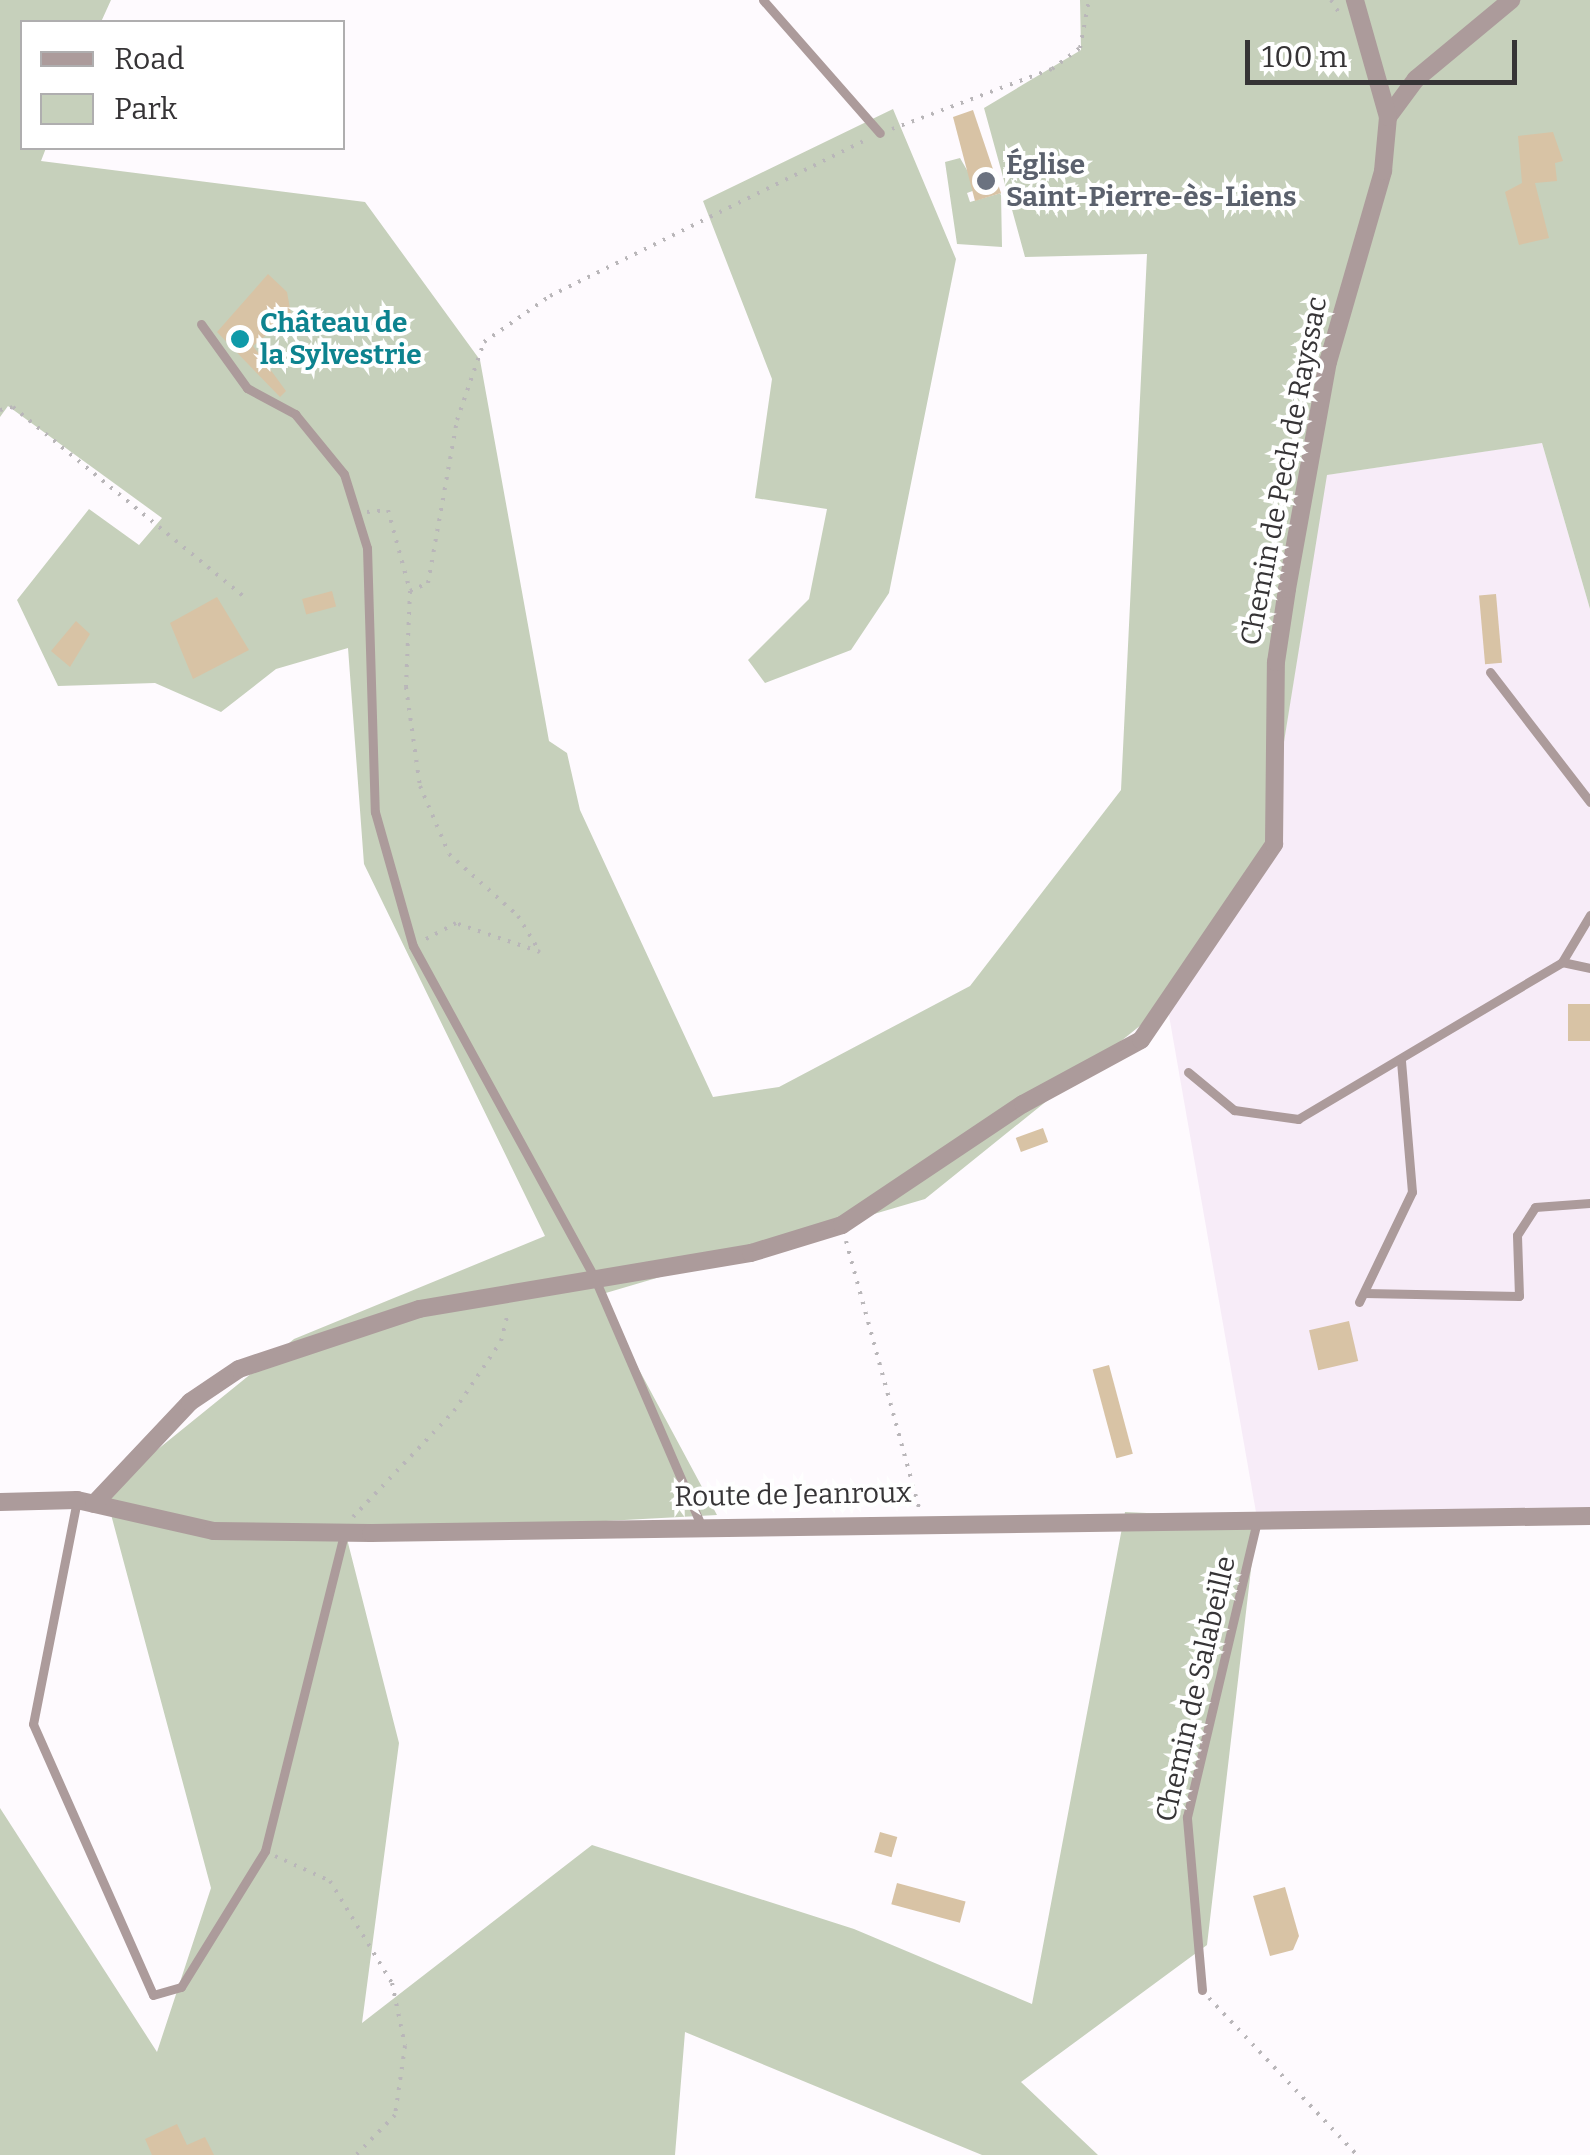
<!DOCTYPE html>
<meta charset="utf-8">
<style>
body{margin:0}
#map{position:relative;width:1590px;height:2155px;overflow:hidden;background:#fefafe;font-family:Bitter,serif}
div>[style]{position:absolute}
.built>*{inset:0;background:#f7ecf8}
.green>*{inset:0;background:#c6d0bb}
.building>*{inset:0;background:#d8c3a5;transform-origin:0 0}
.path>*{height:4px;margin-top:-2px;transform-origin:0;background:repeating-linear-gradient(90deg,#b9b6b9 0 2.5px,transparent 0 10.5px)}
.service>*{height:9px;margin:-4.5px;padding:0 4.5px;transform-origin:4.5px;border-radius:4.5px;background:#ac9b9b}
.minor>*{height:18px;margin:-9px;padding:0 9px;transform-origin:9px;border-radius:9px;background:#ac9b9b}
.dots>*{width:28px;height:28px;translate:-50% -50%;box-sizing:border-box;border:5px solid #fff;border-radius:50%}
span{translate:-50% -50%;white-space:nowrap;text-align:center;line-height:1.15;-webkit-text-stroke:8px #fff;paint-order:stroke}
.worship-label{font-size:28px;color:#5b616d;font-weight:700}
.left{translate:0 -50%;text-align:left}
.culture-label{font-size:28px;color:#0d838f;font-weight:700}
.street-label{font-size:28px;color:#363436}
.legend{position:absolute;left:20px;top:20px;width:325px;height:130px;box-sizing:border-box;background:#fff;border:2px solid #afaeaf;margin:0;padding:12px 18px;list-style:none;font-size:30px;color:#363436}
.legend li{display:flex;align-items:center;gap:20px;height:50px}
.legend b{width:50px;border:2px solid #afaeaf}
.scale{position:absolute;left:1245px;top:40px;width:272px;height:45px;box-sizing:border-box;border:5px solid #363436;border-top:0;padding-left:12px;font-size:30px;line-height:35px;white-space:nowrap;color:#363436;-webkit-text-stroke:8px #fff;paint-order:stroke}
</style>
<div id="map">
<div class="built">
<i style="clip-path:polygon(1542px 443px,1590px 609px,1590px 1516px,1257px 1518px,1167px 1004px,1264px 866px,1326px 475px)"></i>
</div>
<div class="green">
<i style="clip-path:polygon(0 0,111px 0,101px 22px,22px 22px,22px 148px,46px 148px,41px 161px,365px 202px,480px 360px,549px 741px,567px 753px,580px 810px,713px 1097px,779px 1087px,970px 986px,1121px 790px,1147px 254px,1025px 257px,984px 108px,1081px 50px,1080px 0,1590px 0,1590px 609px,1542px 443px,1327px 475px,1264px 866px,1167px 1004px,925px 1199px,599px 1295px,717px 1515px,346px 1535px,399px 1743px,362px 2023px,592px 1845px,854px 1929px,1032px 2004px,1125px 1512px,1257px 1518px,1207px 1945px,1021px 2082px,1098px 2155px,982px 2155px,685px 2032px,675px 2155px,0 2155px,0 1808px,157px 2052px,211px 1888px,105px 1492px,294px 1339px,545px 1236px,364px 864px,348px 648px,276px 669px,221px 712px,155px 683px,58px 686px,17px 600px,89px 509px,139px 545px,162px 518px,8px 406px,0 417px)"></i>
<i style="clip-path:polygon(893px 109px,956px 259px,889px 593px,851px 650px,765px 683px,748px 660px,809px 599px,827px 509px,755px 498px,772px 379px,703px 201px)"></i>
<i style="clip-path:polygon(960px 158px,978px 189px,967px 193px,970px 202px,1001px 193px,1002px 247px,957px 244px,945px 162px)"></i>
</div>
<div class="building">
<i style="clip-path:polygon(973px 110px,1001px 193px,975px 201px,953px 117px)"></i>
<i style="clip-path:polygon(1553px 132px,1563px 161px,1555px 163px,1557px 181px,1535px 183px,1549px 238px,1519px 245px,1505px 192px,1522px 183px,1518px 136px)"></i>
<i style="clip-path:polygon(268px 274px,287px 292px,291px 314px,253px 346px,286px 391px,280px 397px,217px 332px)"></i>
<i style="left:332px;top:591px;width:16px;height:31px;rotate:75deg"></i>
<i style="left:1496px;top:594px;width:69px;height:17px;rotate:85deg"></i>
<i style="clip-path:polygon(217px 597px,249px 650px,193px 679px,170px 623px)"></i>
<i style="clip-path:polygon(76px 621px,90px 634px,70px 667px,51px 651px)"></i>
<i style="left:1590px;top:1004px;width:37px;height:22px;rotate:90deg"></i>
<i style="left:1043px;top:1128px;width:15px;height:29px;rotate:70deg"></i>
<i style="left:1349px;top:1321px;width:41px;height:41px;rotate:77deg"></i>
<i style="left:1109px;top:1365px;width:92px;height:17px;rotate:75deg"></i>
<i style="left:880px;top:1832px;width:18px;height:21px;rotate:16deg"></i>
<i style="left:897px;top:1883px;width:71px;height:22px;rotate:15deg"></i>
<i style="clip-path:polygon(1285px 1887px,1299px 1936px,1293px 1950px,1270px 1956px,1253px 1896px)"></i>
<i style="clip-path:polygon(177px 2124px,187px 2145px,205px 2137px,214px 2155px,152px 2155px,145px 2139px)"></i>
</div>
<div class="path">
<i style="left:1331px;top:0;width:15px;rotate:58deg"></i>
<i style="left:892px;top:129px;width:171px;rotate:-20.6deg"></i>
<i style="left:1052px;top:69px;width:35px;rotate:-37deg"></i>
<i style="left:1080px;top:48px;width:49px;rotate:-79.4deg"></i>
<i style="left:0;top:410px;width:13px;rotate:-13deg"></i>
<i style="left:13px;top:407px;width:299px;rotate:39.4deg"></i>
<i style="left:367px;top:512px;width:21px;rotate:-5deg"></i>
<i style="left:388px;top:510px;width:84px;rotate:74.8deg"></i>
<i style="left:410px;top:591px;width:20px;rotate:-24deg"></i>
<i style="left:428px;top:583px;width:166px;rotate:-79.9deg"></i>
<i style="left:457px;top:420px;width:83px;rotate:-70.9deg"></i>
<i style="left:484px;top:342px;width:80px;rotate:-34.9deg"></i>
<i style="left:550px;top:296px;width:356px;rotate:-26.3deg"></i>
<i style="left:410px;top:591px;width:96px;rotate:92.4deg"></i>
<i style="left:406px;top:687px;width:100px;rotate:82deg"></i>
<i style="left:420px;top:786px;width:74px;rotate:66.9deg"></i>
<i style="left:449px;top:854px;width:93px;rotate:41.9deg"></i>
<i style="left:518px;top:916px;width:42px;rotate:58.6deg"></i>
<i style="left:540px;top:952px;width:89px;rotate:-161deg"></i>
<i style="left:456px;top:923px;width:36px;rotate:152deg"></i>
<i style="left:846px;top:1241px;width:276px;rotate:74.7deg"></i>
<i style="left:353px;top:1517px;width:146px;rotate:-46.4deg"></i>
<i style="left:454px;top:1411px;width:84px;rotate:-56.1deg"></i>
<i style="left:501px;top:1341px;width:29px;rotate:-76deg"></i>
<i style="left:275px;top:1856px;width:60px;rotate:24.4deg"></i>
<i style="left:330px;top:1881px;width:119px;rotate:58.7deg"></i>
<i style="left:392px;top:1983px;width:64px;rotate:78.3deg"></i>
<i style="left:405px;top:2046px;width:70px;rotate:98.2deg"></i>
<i style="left:395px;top:2115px;width:56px;rotate:134.3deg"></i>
<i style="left:1209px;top:1998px;width:216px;rotate:46.7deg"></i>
</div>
<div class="service">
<i style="left:763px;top:0;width:177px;rotate:48.7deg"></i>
<i style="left:201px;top:324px;width:79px;rotate:54.3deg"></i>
<i style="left:247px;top:388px;width:55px;rotate:28.4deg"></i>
<i style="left:295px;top:414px;width:77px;rotate:50.8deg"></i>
<i style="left:344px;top:474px;width:77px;rotate:72.7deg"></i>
<i style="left:367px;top:548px;width:264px;rotate:88.3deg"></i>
<i style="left:375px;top:812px;width:139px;rotate:74.2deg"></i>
<i style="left:413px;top:946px;width:379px;rotate:61.3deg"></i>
<i style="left:595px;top:1279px;width:266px;rotate:66.7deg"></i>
<i style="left:1490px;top:672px;width:164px;rotate:52.4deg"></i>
<i style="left:1562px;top:962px;width:55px;rotate:-59.2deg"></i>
<i style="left:1188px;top:1072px;width:60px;rotate:39.6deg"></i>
<i style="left:1234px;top:1110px;width:65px;rotate:8deg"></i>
<i style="left:1298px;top:1119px;width:307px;rotate:-30.7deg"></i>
<i style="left:1562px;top:962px;width:29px;rotate:12deg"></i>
<i style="left:1364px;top:1293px;width:155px;rotate:1.1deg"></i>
<i style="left:1519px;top:1296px;width:61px;rotate:-91.9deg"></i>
<i style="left:1517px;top:1235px;width:33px;rotate:-57deg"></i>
<i style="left:1535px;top:1207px;width:55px;rotate:-4.2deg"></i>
<i style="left:1359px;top:1302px;width:122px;rotate:-64.3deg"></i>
<i style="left:1412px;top:1192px;width:132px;rotate:-94.8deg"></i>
<i style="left:77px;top:1500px;width:228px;rotate:101.1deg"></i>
<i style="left:33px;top:1724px;width:296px;rotate:66.1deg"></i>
<i style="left:153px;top:1995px;width:29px;rotate:-16deg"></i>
<i style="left:181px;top:1987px;width:160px;rotate:-58.3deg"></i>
<i style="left:265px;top:1851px;width:328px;rotate:-76deg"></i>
<i style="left:1202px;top:1990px;width:174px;rotate:-95deg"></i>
<i style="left:1187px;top:1817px;width:305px;rotate:-76.7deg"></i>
</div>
<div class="minor">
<i style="left:1388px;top:117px;width:47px;rotate:-53.6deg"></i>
<i style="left:1416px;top:79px;width:124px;rotate:-39.7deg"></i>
<i style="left:0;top:1502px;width:77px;rotate:-1.5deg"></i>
<i style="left:77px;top:1500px;width:139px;rotate:12.8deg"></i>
<i style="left:213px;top:1531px;width:158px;rotate:0.7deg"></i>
<i style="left:371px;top:1533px;width:1219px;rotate:-0.8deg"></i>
<i style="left:94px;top:1504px;width:140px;rotate:-46.7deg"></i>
<i style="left:190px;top:1402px;width:59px;rotate:-34deg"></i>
<i style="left:239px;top:1369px;width:190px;rotate:-18.4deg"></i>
<i style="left:419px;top:1309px;width:337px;rotate:-9.6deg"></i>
<i style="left:751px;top:1253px;width:95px;rotate:-17.1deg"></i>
<i style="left:842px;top:1225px;width:218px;rotate:-33.8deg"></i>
<i style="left:1023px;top:1104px;width:134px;rotate:-28.5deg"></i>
<i style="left:1141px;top:1040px;width:237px;rotate:-55.8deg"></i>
<i style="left:1274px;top:844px;width:182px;rotate:-89.4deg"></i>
<i style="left:1276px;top:662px;width:74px;rotate:-81.4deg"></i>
<i style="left:1287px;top:589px;width:231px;rotate:-79.8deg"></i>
<i style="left:1328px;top:362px;width:199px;rotate:-73.9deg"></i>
<i style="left:1383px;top:171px;width:54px;rotate:-84.7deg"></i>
<i style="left:1388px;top:117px;width:122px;rotate:-105.8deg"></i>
</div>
<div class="dots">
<i style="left:986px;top:181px;background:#6b7280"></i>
<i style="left:240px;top:339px;background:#0f9aa8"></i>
</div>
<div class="worship-label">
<span class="left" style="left:1006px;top:181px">Église<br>Saint-Pierre-ès-Liens</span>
</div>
<div class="culture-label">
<span class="left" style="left:260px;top:339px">Château de<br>la Sylvestrie</span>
</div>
<div class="street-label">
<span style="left:1284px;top:471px;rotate:-79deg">Chemin de Pech de Rayssac</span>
<span style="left:793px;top:1495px;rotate:-1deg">Route de Jeanroux</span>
<span style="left:1196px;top:1689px;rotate:-77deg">Chemin de Salabeille</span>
</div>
<ul class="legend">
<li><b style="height:12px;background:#ac9b9b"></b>Road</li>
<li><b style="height:28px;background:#c6d0bb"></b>Park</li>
</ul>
<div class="scale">100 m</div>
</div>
